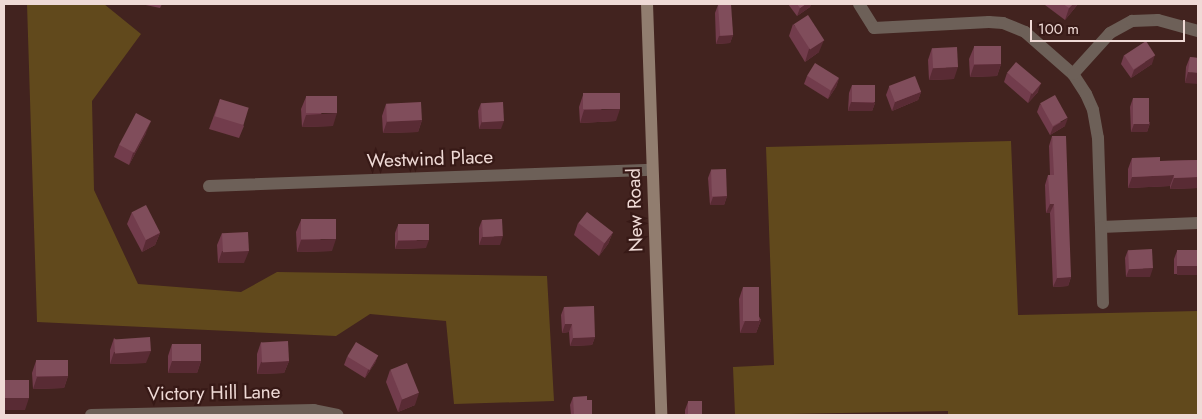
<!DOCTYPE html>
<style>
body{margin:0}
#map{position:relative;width:1202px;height:419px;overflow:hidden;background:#42231f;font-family:Jost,sans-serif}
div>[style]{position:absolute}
.green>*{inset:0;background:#61491c}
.street>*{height:12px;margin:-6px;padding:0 6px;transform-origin:6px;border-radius:6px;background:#6d6058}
.secondary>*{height:12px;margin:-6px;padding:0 6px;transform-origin:6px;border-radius:6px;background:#917d6f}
.wall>*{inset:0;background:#723c4c}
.shaded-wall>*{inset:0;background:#592b34;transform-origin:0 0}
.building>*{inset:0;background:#804d5b;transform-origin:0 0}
span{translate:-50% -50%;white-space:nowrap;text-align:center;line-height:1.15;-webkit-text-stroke:4.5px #371916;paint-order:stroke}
.street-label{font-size:19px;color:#efdad6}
.frame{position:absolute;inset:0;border:5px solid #efdad6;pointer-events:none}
.scale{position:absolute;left:1030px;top:20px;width:155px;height:22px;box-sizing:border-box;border:2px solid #efdad6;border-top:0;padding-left:6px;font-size:15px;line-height:18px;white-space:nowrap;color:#efdad6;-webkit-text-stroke:4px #371916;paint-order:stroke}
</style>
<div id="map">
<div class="green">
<i style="clip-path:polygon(27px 4px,104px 4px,141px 34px,92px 101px,94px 190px,138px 284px,241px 292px,277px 272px,547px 276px,554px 401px,454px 404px,446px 321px,370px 314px,336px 336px,37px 322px)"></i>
<i style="clip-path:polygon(1011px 141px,1018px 315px,1198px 311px,1198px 415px,948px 415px,948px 411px,735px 415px,733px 367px,774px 365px,766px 147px)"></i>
</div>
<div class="street">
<i style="left:859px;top:4px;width:28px;rotate:58deg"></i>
<i style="left:874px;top:28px;width:115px;rotate:-3deg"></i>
<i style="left:989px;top:22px;width:14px;rotate:4deg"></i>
<i style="left:1003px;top:23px;width:24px;rotate:22deg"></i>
<i style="left:1025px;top:32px;width:64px;rotate:41.2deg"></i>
<i style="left:1073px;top:74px;width:24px;rotate:57deg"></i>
<i style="left:1086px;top:94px;width:17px;rotate:66deg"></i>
<i style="left:1093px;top:110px;width:28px;rotate:80deg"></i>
<i style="left:1098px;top:138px;width:89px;rotate:88.1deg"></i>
<i style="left:1101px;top:227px;width:97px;rotate:-2.4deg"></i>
<i style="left:1073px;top:74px;width:55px;rotate:-47.9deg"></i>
<i style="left:1110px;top:33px;width:25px;rotate:-29deg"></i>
<i style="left:1132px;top:21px;width:26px;rotate:-2deg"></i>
<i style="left:1158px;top:20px;width:41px;rotate:15.4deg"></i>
<i style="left:209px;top:186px;width:443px;rotate:-2.1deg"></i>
<i style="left:1101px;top:227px;width:76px;rotate:88.5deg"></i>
<i style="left:91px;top:415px;width:223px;rotate:-1.3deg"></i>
<i style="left:314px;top:410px;width:24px;rotate:12deg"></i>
</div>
<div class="secondary">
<i style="left:647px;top:4px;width:411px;rotate:88deg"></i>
</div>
<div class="wall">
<i style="clip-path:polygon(141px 4px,162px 4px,160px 8px)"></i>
<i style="clip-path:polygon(788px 4px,811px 4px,810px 7px,797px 16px)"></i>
<i style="clip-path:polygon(1046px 4px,1078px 4px,1065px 20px,1045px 5px)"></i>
<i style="clip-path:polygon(718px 5px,733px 35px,730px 43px,716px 44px,715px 13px)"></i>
<i style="clip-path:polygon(793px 24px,819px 52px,805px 62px,789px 36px)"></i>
<i style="clip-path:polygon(974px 47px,1001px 64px,997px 76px,970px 77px,969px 59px)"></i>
<i style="clip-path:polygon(932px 48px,954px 79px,929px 80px,928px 60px)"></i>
<i style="clip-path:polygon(1124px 55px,1152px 64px,1131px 78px,1121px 64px)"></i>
<i style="clip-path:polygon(1190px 57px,1198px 58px,1185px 83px,1186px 67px)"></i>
<i style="clip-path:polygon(1007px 73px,1038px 92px,1028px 103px,1004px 82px)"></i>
<i style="clip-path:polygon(807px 76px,839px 78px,836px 87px,828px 99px,804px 84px)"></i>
<i style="clip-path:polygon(852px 85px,875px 103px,872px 111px,848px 111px,849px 93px)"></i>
<i style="clip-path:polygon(889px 87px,921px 92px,918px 100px,892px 111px,886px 95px)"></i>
<i style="clip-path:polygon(583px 95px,616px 121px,580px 123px,579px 107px)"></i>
<i style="clip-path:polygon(306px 97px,333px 126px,302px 127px,301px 109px)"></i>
<i style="clip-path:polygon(1133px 98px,1150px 123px,1147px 132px,1131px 132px,1130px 107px)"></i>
<i style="clip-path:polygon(220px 99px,244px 126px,239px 138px,209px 129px)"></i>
<i style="clip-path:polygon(481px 103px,501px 129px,479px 129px,478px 111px)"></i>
<i style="clip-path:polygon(386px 104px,422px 120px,418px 132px,383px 133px,382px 116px)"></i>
<i style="clip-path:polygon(1040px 104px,1065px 126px,1050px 135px,1037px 112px)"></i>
<i style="clip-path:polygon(146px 133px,129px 165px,114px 157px,119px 145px)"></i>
<i style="clip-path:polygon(1052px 136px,1071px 277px,1068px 286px,1053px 287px,1050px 213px,1046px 213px,1045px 185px,1048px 175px,1050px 175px,1049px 146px)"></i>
<i style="clip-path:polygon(1132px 158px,1160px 161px,1198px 160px,1198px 188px,1170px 189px,1170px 186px,1128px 188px,1128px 169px)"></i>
<i style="clip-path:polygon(711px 170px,727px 196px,724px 205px,710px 205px,708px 178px)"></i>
<i style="clip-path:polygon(132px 212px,160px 233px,155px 245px,142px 252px,127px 224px)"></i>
<i style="clip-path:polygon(301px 220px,332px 251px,297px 252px,296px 232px)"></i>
<i style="clip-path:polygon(482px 220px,500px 245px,479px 245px,479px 228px)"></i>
<i style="clip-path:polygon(578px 223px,613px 232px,608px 244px,599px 256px,574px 235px)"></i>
<i style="clip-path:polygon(398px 225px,426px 248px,395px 249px,395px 233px)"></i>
<i style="clip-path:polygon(222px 233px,244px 263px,218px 263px,217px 245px)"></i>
<i style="clip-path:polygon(1128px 250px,1150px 277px,1126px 277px,1125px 258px)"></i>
<i style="clip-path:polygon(1198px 250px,1198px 274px,1174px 274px,1174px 259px,1177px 251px)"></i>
<i style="clip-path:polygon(743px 287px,761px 320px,756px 333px,740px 333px,739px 299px)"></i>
<i style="clip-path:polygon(564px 307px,595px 337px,592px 345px,570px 346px,569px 332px,562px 333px,561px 315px)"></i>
<i style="clip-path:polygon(114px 338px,146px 363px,110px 364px,110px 350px)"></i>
<i style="clip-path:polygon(261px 342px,289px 361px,284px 373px,257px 374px,257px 354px)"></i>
<i style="clip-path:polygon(172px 344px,201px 361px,197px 373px,168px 373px,168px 356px)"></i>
<i style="clip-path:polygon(378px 355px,375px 363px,365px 378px,344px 365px,347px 357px)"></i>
<i style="clip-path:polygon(36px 361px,68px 376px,64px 388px,33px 389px,32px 373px)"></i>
<i style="clip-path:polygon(390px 370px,415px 405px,398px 412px,386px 382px)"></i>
<i style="clip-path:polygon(573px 397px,587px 400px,592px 415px,571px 415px,570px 405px)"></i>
<i style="clip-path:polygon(688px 402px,702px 415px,685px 415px,685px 410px)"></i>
</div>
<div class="shaded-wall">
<i style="clip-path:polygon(806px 4px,811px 4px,810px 7px,797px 16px,800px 8px)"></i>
<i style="clip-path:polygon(1073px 4px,1078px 4px,1065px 20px,1069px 8px)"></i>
<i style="clip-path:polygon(733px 35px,730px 43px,716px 44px,719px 36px)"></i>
<i style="clip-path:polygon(824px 40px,819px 52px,805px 62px,809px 49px)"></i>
<i style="clip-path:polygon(1155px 55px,1152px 64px,1131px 78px,1134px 70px)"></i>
<i style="clip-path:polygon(1001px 64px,997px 76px,970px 77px,974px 65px)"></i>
<i style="clip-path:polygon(958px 67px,954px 79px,929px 80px,933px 68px)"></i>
<i style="clip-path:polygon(1188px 72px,1198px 73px,1198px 84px,1185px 83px)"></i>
<i style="clip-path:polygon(839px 78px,836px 87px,828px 99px,831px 91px)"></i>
<i style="clip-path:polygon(1041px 83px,1038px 92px,1028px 103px,1031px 94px)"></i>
<i style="clip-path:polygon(921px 92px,918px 100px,892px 111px,895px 102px)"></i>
<i style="clip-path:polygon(851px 102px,875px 103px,872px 111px,848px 111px)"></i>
<i style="clip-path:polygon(620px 109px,616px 121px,580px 123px,584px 110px)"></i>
<i style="clip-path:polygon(337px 113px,333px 126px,302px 127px,306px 115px)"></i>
<i style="clip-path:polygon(1068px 118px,1065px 126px,1050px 135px,1053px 127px)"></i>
<i style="clip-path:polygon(422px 120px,418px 132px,383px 133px,387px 121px)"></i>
<i style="clip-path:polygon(151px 121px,146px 133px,129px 165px,133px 153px)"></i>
<i style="clip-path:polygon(482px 121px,504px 121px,501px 129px,479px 129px)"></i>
<i style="clip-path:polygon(1150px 123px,1147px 132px,1131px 132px,1134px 124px)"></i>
<i style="clip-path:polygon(1174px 175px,1170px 186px,1128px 188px,1132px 177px)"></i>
<i style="clip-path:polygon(1198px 177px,1198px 188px,1170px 189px,1174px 178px)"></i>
<i style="clip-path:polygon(727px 196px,724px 205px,710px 205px,713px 197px)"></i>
<i style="clip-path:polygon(1050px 204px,1054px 204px,1050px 213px,1046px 213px)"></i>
<i style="clip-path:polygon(613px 232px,608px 244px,599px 256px,604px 244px)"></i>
<i style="clip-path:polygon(160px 233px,155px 245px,142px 252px,146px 240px)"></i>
<i style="clip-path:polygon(503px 236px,500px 245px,479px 245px,482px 237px)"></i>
<i style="clip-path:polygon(336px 239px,332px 251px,297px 252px,301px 240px)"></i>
<i style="clip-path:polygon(429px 240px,426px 248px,395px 249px,398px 241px)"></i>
<i style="clip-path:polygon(222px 251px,249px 251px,244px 263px,218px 263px)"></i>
<i style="left:1177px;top:266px;width:21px;height:9px"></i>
<i style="clip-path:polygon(1153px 268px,1150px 277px,1126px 277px,1129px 269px)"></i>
<i style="clip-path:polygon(1071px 277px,1068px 286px,1053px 287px,1057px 278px)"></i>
<i style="clip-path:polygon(761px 320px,756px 333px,740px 333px,745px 321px)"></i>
<i style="clip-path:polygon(565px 324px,572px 324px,569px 332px,562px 333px)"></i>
<i style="clip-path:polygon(595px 337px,592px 345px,570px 346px,573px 338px)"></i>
<i style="clip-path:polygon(151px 351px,146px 363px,110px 364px,114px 352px)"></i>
<i style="clip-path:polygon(378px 355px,375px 363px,365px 378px,368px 370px)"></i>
<i style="clip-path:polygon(172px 361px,201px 361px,197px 373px,168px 373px)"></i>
<i style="clip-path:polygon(289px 361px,284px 373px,257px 374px,261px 362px)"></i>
<i style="clip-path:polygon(68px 376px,64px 388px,33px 389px,37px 377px)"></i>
<i style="clip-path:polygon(419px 393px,415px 405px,398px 412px,402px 399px)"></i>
<i style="clip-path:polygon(4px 398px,29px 398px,25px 410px,4px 410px)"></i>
</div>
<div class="building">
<i style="left:731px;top:4px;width:31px;height:13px;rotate:86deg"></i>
<i style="clip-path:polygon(797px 4px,806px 4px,800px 8px)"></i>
<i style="clip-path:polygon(1063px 4px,1073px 4px,1069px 8px)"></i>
<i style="left:808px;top:15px;width:30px;height:17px;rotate:57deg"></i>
<i style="left:1146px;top:41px;width:17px;height:26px;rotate:57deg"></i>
<i style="left:1001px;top:46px;width:18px;height:27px;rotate:90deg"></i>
<i style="left:957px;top:47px;width:20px;height:25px;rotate:87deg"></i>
<i style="clip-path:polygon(1190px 57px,1198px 58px,1198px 73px,1188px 72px)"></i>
<i style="left:1016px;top:62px;width:33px;height:14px;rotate:40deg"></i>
<i style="left:815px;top:63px;width:28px;height:15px;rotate:32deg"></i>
<i style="left:915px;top:76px;width:17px;height:28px;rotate:69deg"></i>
<i style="left:852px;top:85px;width:23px;height:17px"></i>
<i style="left:620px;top:93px;width:16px;height:37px;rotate:90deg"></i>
<i style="left:1055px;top:95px;width:26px;height:17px;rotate:61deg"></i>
<i style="left:337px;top:96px;width:17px;height:31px;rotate:90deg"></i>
<i style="left:1133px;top:98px;width:16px;height:26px"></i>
<i style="left:220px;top:99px;width:30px;height:18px;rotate:17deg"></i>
<i style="left:421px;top:102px;width:18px;height:35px;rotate:87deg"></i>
<i style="left:503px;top:102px;width:19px;height:22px;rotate:87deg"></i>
<i style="left:136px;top:113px;width:17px;height:36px;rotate:28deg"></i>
<i style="clip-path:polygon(1052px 136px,1066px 136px,1071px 277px,1057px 278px,1054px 204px,1050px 204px,1048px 175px,1054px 175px)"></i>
<i style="clip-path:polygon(1160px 157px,1160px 161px,1198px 160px,1198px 177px,1174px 178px,1174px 175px,1132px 177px,1132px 158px)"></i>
<i style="left:726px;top:169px;width:27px;height:15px;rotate:88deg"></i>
<i style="left:146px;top:205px;width:31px;height:16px;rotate:63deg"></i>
<i style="left:587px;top:212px;width:33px;height:14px;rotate:38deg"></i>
<i style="left:336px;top:219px;width:20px;height:35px;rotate:90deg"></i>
<i style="left:502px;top:219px;width:17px;height:20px;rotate:87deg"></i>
<i style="left:429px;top:224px;width:16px;height:31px;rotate:90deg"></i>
<i style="left:248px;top:232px;width:19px;height:26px;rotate:87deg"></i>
<i style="left:1152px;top:249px;width:19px;height:24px;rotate:87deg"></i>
<i style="left:1198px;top:250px;width:16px;height:21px;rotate:90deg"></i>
<i style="left:743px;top:287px;width:16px;height:34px"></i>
<i style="clip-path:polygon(594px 306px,595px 337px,573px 338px,572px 324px,565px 324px,564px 307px)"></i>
<i style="left:150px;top:337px;width:14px;height:36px;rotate:86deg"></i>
<i style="left:288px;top:341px;width:20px;height:27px;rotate:87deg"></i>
<i style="left:356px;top:342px;width:26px;height:17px;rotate:31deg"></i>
<i style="left:172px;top:344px;width:29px;height:17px"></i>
<i style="left:68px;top:360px;width:16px;height:32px;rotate:90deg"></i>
<i style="left:407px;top:363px;width:32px;height:18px;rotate:68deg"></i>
<i style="left:4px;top:380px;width:25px;height:18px"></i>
<i style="clip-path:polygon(587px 396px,587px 400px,592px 400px,592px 415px,574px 415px,573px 397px)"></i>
<i style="left:702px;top:401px;width:14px;height:14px;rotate:90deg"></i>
</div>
<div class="street-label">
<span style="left:430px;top:159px;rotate:-2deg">Westwind Place</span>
<span style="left:635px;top:210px;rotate:-92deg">New Road</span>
<span style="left:214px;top:393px;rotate:-1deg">Victory Hill Lane</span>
</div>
<div class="frame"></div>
<div class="scale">100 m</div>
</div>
